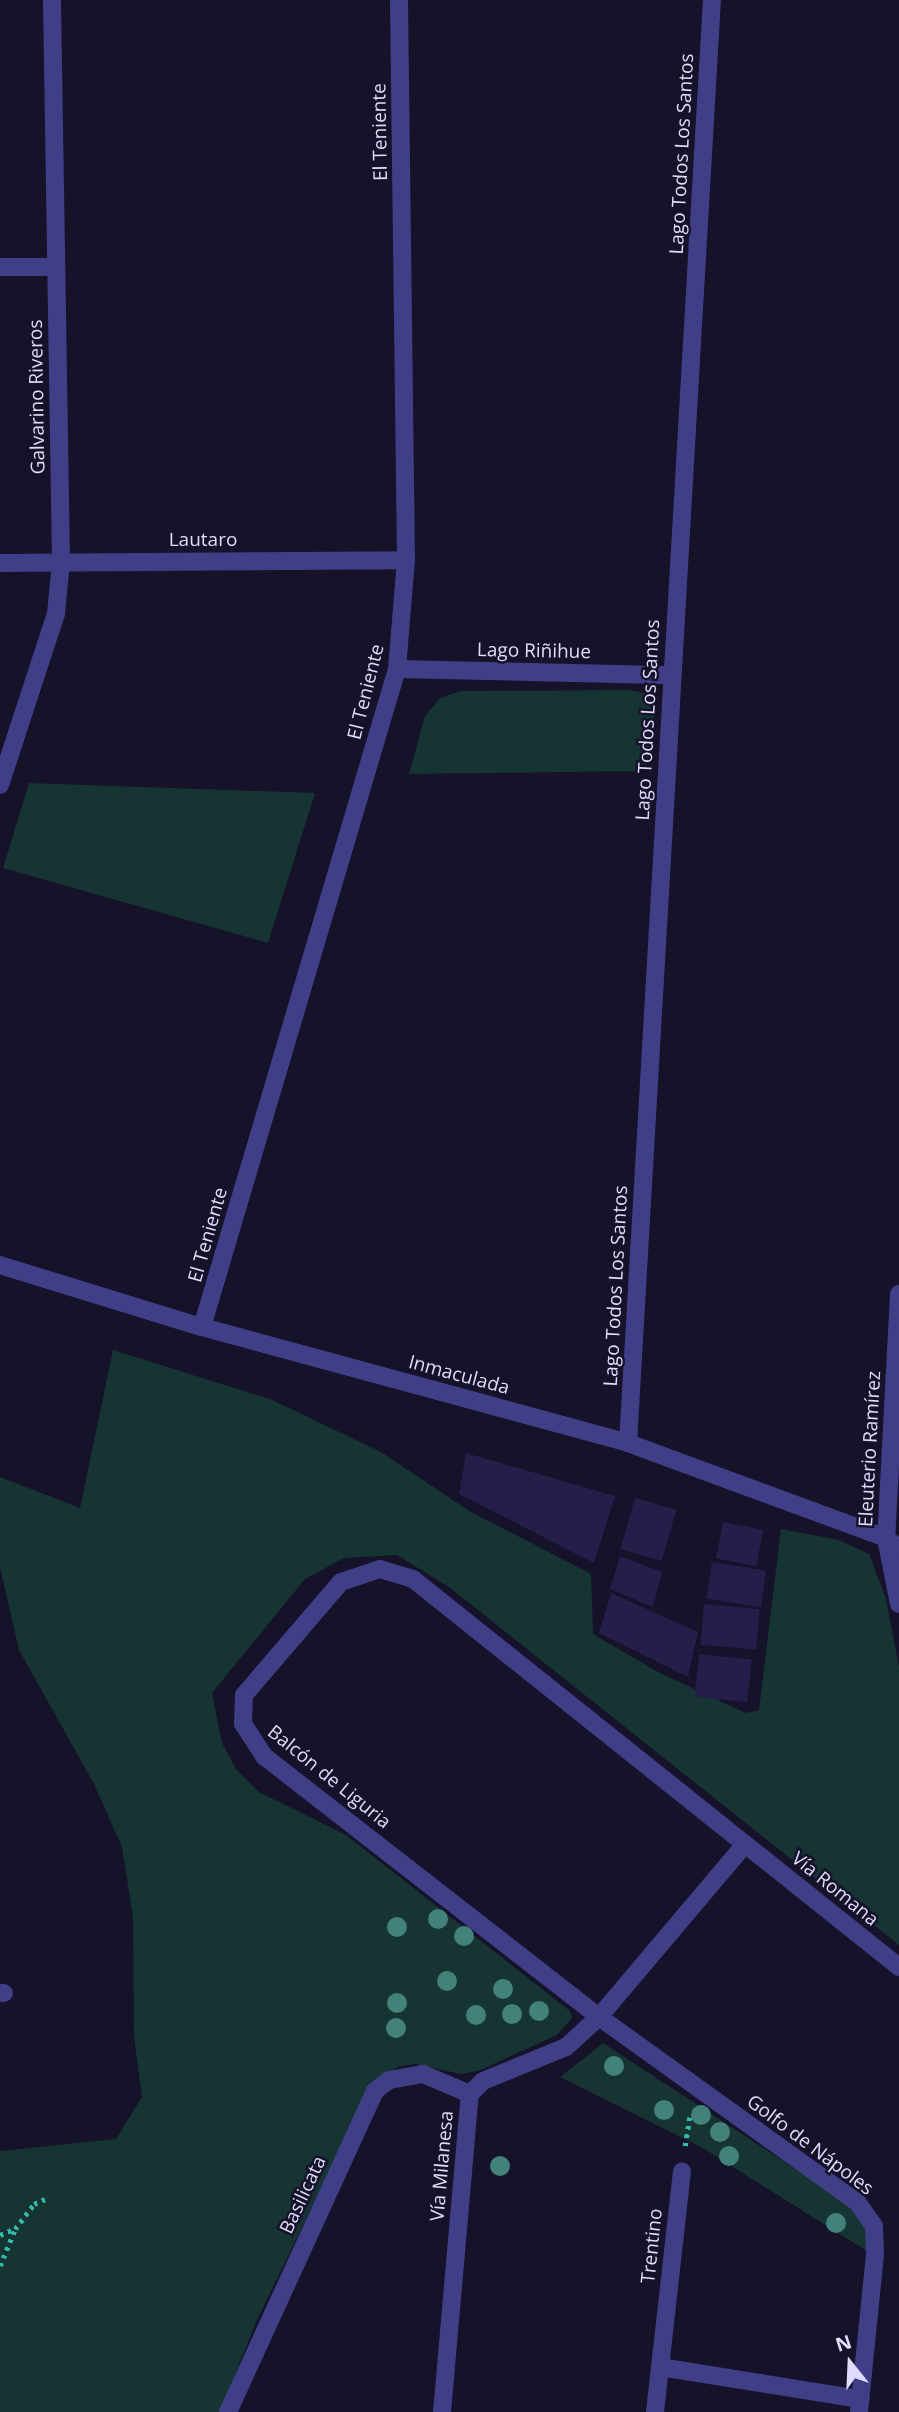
<!DOCTYPE html>
<meta charset="utf-8">
<style>
body{margin:0}
#map{position:relative;width:899px;height:2412px;overflow:hidden;background:#15122a;font-family:"Open Sans",sans-serif}
div>[style]{position:absolute}
.green>*{inset:0;background:#153432}
.building>*{inset:0;background:#261e4a;transform-origin:0 0}
.path>*{height:4.5px;margin-top:-2.25px;transform-origin:0;background:repeating-linear-gradient(90deg,#34b9ae 0 3.5px,transparent 0 8.5px)}
.minor>*{height:18px;margin:-9px;padding:0 9px;transform-origin:9px;border-radius:9px;background:#403e87}
.trees>*{width:20px;height:20px;margin:-10px;border-radius:50%;background:#43827b}
span{translate:-50% -50%;white-space:nowrap;text-align:center;line-height:1.15;-webkit-text-stroke:5px #15122a;paint-order:stroke}
.street-label{font-size:19px;color:#dfdcfe}
.north{position:absolute;left:815px;top:2328px;width:70px;height:70px;-webkit-text-stroke:5px #15122a;paint-order:stroke;rotate:342deg;font-size:19px;font-weight:700;line-height:28px;text-align:center;color:#dfdcfe}
.north::after{content:'';display:block;margin:auto;width:24px;height:32px;background:#dfdcfe;clip-path:polygon(50% 0,100% 100%,50% 72%,0 100%)}
</style>
<div id="map">
<div class="green">
<i style="clip-path:polygon(630px 690px,648px 694px,655px 707px,646px 771px,409px 774px,425px 716px,440px 698px,461px 691px)"></i>
<i style="clip-path:polygon(29px 783px,315px 793px,268px 943px,3px 868px)"></i>
<i style="clip-path:polygon(113px 1350px,270px 1399px,381px 1452px,471px 1512px,591px 1574px,593px 1634px,658px 1672px,746px 1713px,759px 1710px,781px 1529px,839px 1540px,869px 1554px,886px 1599px,899px 1667px,899px 1945px,449px 1587px,397px 1555px,344px 1558px,305px 1579px,212px 1693px,222px 1743px,236px 1769px,259px 1792px,346px 1835px,570px 2011px,572px 2018px,557px 2035px,478px 2071px,461px 2074px,415px 2064px,400px 2066px,372px 2083px,257px 2320px,220px 2412px,0 2412px,0 2151px,116px 2139px,142px 2097px,134px 2037px,133px 1917px,122px 1847px,94px 1784px,19px 1650px,0 1567px,0 1477px,80px 1508px)"></i>
<i style="clip-path:polygon(603px 2043px,849px 2204px,869px 2233px,870px 2253px,701px 2147px,560px 2077px)"></i>
</div>
<div class="building">
<i style="clip-path:polygon(466px 1453px,615px 1496px,594px 1563px,459px 1494px)"></i>
<i style="left:635px;top:1498px;width:43px;height:53px;rotate:16deg"></i>
<i style="left:723px;top:1522px;width:41px;height:37px;rotate:11deg"></i>
<i style="clip-path:polygon(620px 1556px,662px 1572px,653px 1607px,610px 1589px)"></i>
<i style="left:712px;top:1562px;width:55px;height:37px;rotate:9deg"></i>
<i style="clip-path:polygon(611px 1593px,698px 1632px,688px 1677px,599px 1633px)"></i>
<i style="left:704px;top:1604px;width:56px;height:41px;rotate:5deg"></i>
<i style="left:699px;top:1654px;width:53px;height:43px;rotate:6deg"></i>
</div>
<div class="path">
<i style="left:685px;top:2146px;width:33px;rotate:-81deg"></i>
<i style="left:0;top:2235px;width:15px;rotate:-23deg"></i>
<i style="left:0;top:2266px;width:40px;rotate:-68deg"></i>
<i style="left:15px;top:2229px;width:31px;rotate:-53deg"></i>
<i style="left:34px;top:2204px;width:12px;rotate:-24deg"></i>
</div>
<div class="minor">
<i style="left:0;top:267px;width:56px"></i>
<i style="left:0;top:563px;width:406px;rotate:-0.4deg"></i>
<i style="left:397px;top:669px;width:274px;rotate:1.3deg"></i>
<i style="left:0;top:785px;width:180px;rotate:-71.9deg"></i>
<i style="left:56px;top:614px;width:52px;rotate:-84.5deg"></i>
<i style="left:61px;top:562px;width:562px;rotate:-90.92deg"></i>
<i style="left:0;top:1265px;width:211px;rotate:17.1deg"></i>
<i style="left:202px;top:1327px;width:442px;rotate:15.2deg"></i>
<i style="left:628px;top:1443px;width:275px;rotate:20.2deg"></i>
<i style="left:886px;top:1538px;width:16px;rotate:38deg"></i>
<i style="left:899px;top:1294px;width:244px;rotate:93deg"></i>
<i style="left:886px;top:1538px;width:67px;rotate:78.9deg"></i>
<i style="left:202px;top:1327px;width:686px;rotate:-73.49deg"></i>
<i style="left:397px;top:669px;width:109px;rotate:-85.3deg"></i>
<i style="left:406px;top:560px;width:560px;rotate:-90.72deg"></i>
<i style="left:628px;top:1443px;width:1445px;rotate:-86.67deg"></i>
<i style="left:0;top:1993px;width:4px"></i>
<i style="left:660px;top:2367px;width:203px;rotate:9.1deg"></i>
<i style="left:228px;top:2412px;width:353px;rotate:-65.4deg"></i>
<i style="left:375px;top:2091px;width:18px;rotate:-38deg"></i>
<i style="left:389px;top:2080px;width:35px;rotate:-10deg"></i>
<i style="left:423px;top:2074px;width:51px;rotate:23.1deg"></i>
<i style="left:442px;top:2412px;width:319px;rotate:-85deg"></i>
<i style="left:470px;top:2094px;width:18px;rotate:-45deg"></i>
<i style="left:483px;top:2081px;width:90px;rotate:-22.3deg"></i>
<i style="left:566px;top:2047px;width:45px;rotate:-42.3deg"></i>
<i style="left:599px;top:2017px;width:226px;rotate:-49.8deg"></i>
<i style="left:655px;top:2412px;width:242px;rotate:-83.6deg"></i>
<i style="left:859px;top:2412px;width:158px;rotate:-84.2deg"></i>
<i style="left:875px;top:2255px;width:29px;rotate:-92deg"></i>
<i style="left:874px;top:2226px;width:28px;rotate:-125deg"></i>
<i style="left:858px;top:2203px;width:319px;rotate:-144.3deg"></i>
<i style="left:599px;top:2017px;width:425px;rotate:-142.1deg"></i>
<i style="left:264px;top:1756px;width:38px;rotate:-123deg"></i>
<i style="left:243px;top:1724px;width:29px;rotate:-88deg"></i>
<i style="left:244px;top:1695px;width:149px;rotate:-49.4deg"></i>
<i style="left:341px;top:1582px;width:41px;rotate:-18.4deg"></i>
<i style="left:380px;top:1569px;width:34px;rotate:17deg"></i>
<i style="left:413px;top:1579px;width:622px;rotate:38.6deg"></i>
</div>
<div class="trees">
<i style="left:438px;top:1919px"></i>
<i style="left:397px;top:1927px"></i>
<i style="left:464px;top:1936px"></i>
<i style="left:447px;top:1981px"></i>
<i style="left:503px;top:1989px"></i>
<i style="left:397px;top:2003px"></i>
<i style="left:539px;top:2011px"></i>
<i style="left:512px;top:2014px"></i>
<i style="left:476px;top:2015px"></i>
<i style="left:396px;top:2028px"></i>
<i style="left:614px;top:2066px"></i>
<i style="left:664px;top:2110px"></i>
<i style="left:701px;top:2115px"></i>
<i style="left:720px;top:2132px"></i>
<i style="left:729px;top:2156px"></i>
<i style="left:500px;top:2166px"></i>
<i style="left:836px;top:2223px"></i>
</div>
<div class="street-label">
<span style="left:380px;top:132px;rotate:-91deg">El Teniente</span>
<span style="left:682px;top:154px;rotate:-87deg">Lago Todos Los Santos</span>
<span style="left:37px;top:397px;rotate:-91deg">Galvarino Riveros</span>
<span style="left:203px;top:540px">Lautaro</span>
<span style="left:534px;top:651px;rotate:1deg">Lago Riñihue</span>
<span style="left:366px;top:692px;rotate:-76deg">El Teniente</span>
<span style="left:648px;top:720px;rotate:-87deg">Lago Todos Los Santos</span>
<span style="left:208px;top:1235px;rotate:-74deg">El Teniente</span>
<span style="left:616px;top:1286px;rotate:-87deg">Lago Todos Los Santos</span>
<span style="left:459px;top:1375px;rotate:15deg">Inmaculada</span>
<span style="left:870px;top:1449px;rotate:-87deg">Eleuterio Ramírez</span>
<span style="left:329px;top:1777px;rotate:39deg">Balcón de Liguria</span>
<span style="left:835px;top:1889px;rotate:39deg">Vía Romana</span>
<span style="left:810px;top:2145px;rotate:37deg">Golfo de Nápoles</span>
<span style="left:442px;top:2166px;rotate:-85deg">Vía Milanesa</span>
<span style="left:303px;top:2195px;rotate:-65deg">Basilicata</span>
<span style="left:652px;top:2246px;rotate:-84deg">Trentino</span>
</div>
<div class="north">N</div>
</div>
